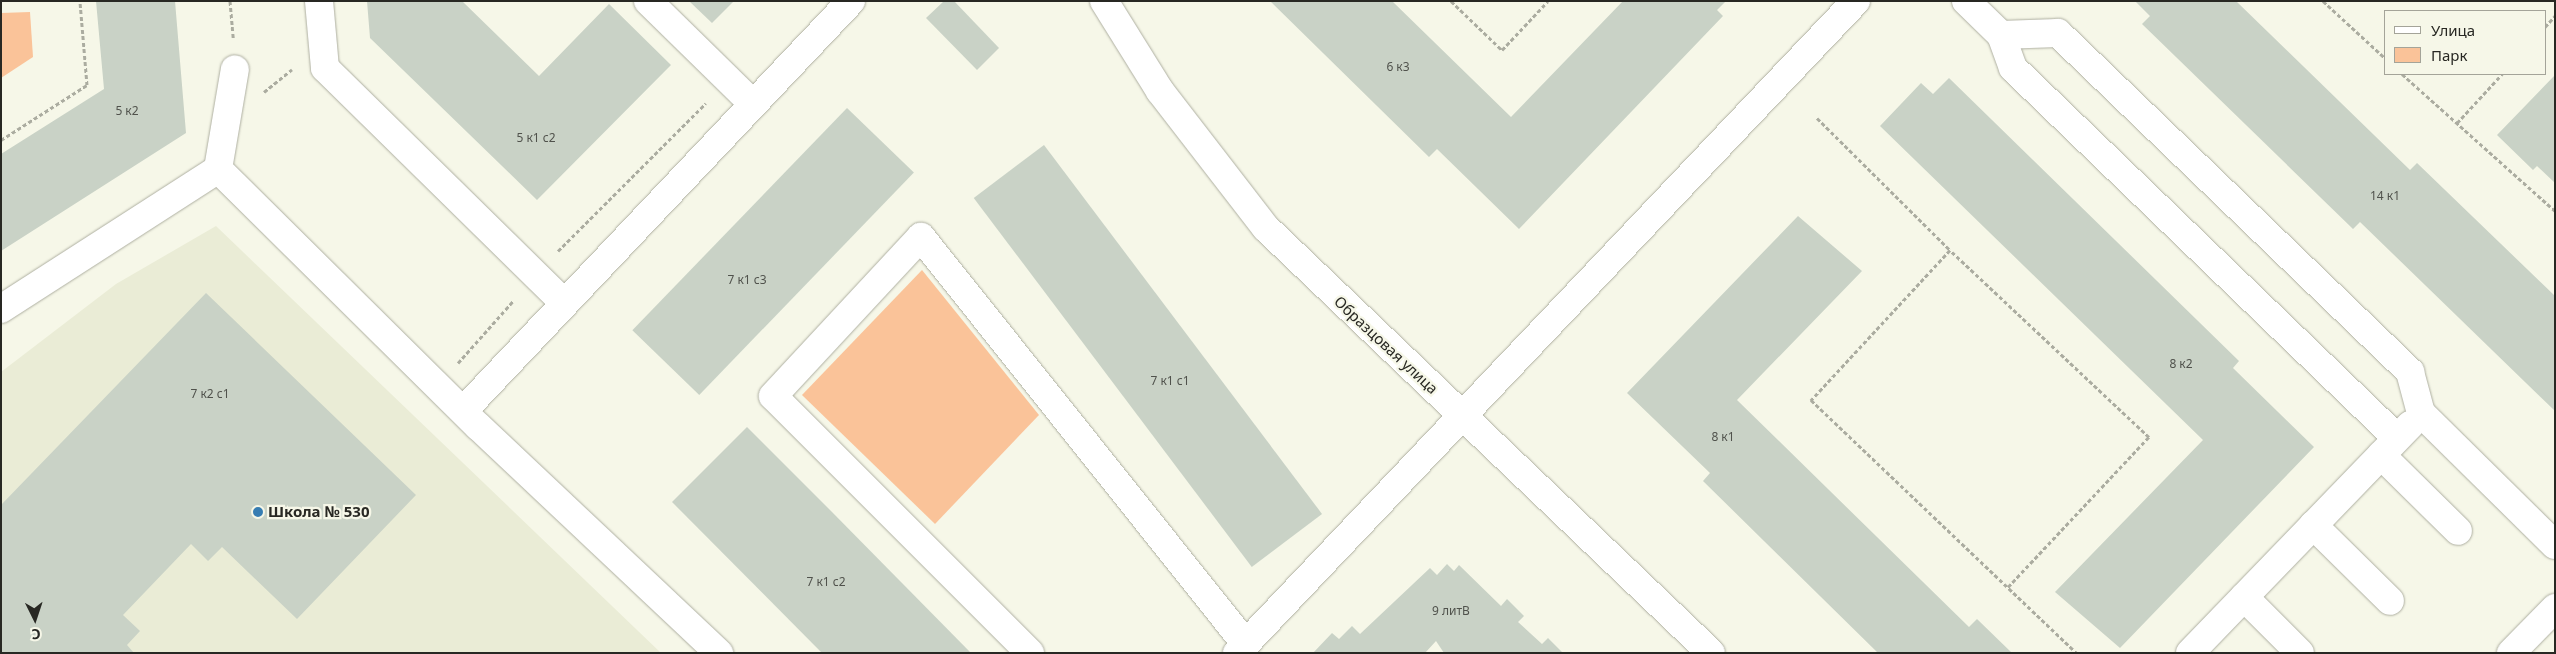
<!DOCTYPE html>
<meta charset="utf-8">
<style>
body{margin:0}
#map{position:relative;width:2556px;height:654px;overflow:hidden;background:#f6f7e8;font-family:"Noto Sans",sans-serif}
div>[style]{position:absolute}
.built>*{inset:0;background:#eaecd6}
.green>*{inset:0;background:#fac399}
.building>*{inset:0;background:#c9d2c6;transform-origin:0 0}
.path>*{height:3px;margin-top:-1.5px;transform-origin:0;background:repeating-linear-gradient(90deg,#abaca0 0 4px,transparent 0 6.5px)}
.roads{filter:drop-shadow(0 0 1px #aeafa1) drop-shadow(0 0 1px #aeafa1)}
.minor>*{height:28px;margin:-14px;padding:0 14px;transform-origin:14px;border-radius:14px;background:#fff}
.dots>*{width:14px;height:14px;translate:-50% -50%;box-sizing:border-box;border:2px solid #f6f7e8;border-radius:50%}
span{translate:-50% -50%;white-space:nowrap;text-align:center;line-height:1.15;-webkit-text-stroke:4.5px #f6f7e8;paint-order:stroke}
.number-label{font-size:12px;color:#50524c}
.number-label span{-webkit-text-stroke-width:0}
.street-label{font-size:15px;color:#282823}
.poi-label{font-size:15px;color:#282823;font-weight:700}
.left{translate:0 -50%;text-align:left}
.frame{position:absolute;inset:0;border:2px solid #282823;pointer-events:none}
.legend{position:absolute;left:2384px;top:10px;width:162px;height:65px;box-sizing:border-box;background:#f6f7e8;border:1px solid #a4a499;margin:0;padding:6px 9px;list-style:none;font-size:15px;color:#282823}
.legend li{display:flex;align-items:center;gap:10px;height:25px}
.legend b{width:25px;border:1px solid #a4a499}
.north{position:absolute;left:10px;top:594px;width:50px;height:50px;-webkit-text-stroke:4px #f6f7e8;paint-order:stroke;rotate:176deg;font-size:14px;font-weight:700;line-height:20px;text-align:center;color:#282823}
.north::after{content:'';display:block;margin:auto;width:18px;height:22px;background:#282823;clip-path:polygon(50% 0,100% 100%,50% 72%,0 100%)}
</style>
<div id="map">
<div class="built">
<i style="clip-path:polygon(216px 226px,661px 653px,1px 653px,1px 372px,116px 284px)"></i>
</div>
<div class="green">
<i style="clip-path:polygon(30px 12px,33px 57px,1px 78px,1px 13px)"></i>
<i style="clip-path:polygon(922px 270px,1039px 415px,935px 524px,802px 395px)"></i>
</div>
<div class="building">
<i style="clip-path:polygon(96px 1px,175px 1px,186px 133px,1px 251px,1px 154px,104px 89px)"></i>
<i style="clip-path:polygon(367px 1px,462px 1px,539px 76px,609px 4px,671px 65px,537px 200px,370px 38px)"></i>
<i style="clip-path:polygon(689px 1px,734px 1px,712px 23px)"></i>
<i style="clip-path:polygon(944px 1px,954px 1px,999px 48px,977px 70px,926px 18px)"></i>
<i style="clip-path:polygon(1270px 1px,1392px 1px,1511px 117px,1623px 1px,1726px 1px,1717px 10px,1723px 16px,1519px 229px,1437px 149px,1429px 157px)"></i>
<i style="clip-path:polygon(2135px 1px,2236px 1px,2410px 170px,2417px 163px,2555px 296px,2555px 411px,2360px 222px,2353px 229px,2142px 24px,2150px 16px)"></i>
<i style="clip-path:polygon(2555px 75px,2555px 183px,2537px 166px,2533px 170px,2497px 135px)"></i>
<i style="clip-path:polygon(1949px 78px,2239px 361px,2233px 368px,2314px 447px,2120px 648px,2055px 592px,2203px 440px,1880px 126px,1921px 83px,1933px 94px)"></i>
<i style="left:847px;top:108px;width:93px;height:309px;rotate:44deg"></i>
<i style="left:1044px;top:145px;width:462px;height:88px;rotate:53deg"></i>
<i style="clip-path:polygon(1798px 216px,1862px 271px,1737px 400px,1969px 627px,1977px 619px,2012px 653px,1878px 653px,1703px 481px,1710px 473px,1627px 393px)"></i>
<i style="clip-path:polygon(206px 293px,416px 495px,297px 619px,222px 547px,208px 561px,191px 544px,123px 615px,140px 631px,127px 645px,134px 653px,1px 653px,1px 505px)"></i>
<i style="clip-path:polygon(747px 427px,831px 511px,971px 653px,822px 653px,672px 502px)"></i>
<i style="clip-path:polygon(1447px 564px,1454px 571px,1459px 565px,1501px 606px,1507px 599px,1524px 616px,1518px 622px,1542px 644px,1548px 638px,1563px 653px,1444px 653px,1436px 641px,1425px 653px,1313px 653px,1332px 633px,1339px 639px,1352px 626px,1360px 634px,1430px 568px,1437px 575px)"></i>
</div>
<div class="path">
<i style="left:230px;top:1px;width:37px;rotate:85deg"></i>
<i style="left:1451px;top:1px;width:71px;rotate:43.9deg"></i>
<i style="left:1502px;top:50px;width:67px;rotate:-46.8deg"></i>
<i style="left:2323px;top:1px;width:84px;rotate:42.6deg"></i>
<i style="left:2545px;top:27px;width:15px;rotate:-48deg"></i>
<i style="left:2402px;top:74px;width:205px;rotate:41.8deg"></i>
<i style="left:264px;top:92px;width:36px;rotate:-39deg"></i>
<i style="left:1817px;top:118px;width:187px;rotate:44.8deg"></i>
<i style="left:2457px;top:123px;width:67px;rotate:-47.4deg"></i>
<i style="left:1px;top:140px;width:102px;rotate:-32.6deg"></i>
<i style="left:87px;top:85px;width:84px;rotate:-94.8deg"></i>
<i style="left:558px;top:251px;width:209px;rotate:-45deg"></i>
<i style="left:458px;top:363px;width:84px;rotate:-48.4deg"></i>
<i style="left:2008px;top:587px;width:206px;rotate:-46.8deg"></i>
<i style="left:2149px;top:437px;width:273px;rotate:-136.8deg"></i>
<i style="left:1950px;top:250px;width:205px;rotate:132.8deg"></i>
<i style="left:1811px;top:400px;width:367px;rotate:43.6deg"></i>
</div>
<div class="roads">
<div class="minor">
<i style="left:319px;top:1px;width:67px;rotate:84.9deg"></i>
<i style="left:325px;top:68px;width:334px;rotate:44.5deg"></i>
<i style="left:648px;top:1px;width:147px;rotate:44.4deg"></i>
<i style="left:1104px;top:1px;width:106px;rotate:58.1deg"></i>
<i style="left:1160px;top:91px;width:173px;rotate:52.3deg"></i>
<i style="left:1266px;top:228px;width:615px;rotate:43.68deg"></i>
<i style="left:1966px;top:1px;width:49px;rotate:44.2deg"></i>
<i style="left:2001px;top:35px;width:35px;rotate:70deg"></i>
<i style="left:2013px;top:68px;width:533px;rotate:43.94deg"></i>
<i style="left:2001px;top:35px;width:57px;rotate:-2deg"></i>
<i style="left:2058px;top:33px;width:489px;rotate:43.9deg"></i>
<i style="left:2410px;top:372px;width:42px;rotate:75deg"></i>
<i style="left:2421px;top:413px;width:188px;rotate:44.6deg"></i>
<i style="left:218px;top:169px;width:367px;rotate:44.7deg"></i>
<i style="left:479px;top:427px;width:330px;rotate:43.3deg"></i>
<i style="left:1px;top:309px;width:258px;rotate:-32.8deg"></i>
<i style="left:218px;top:169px;width:101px;rotate:-80.4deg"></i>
<i style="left:464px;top:410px;width:563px;rotate:-46.58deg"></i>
<i style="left:2381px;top:455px;width:108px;rotate:44.6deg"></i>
<i style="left:2313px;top:525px;width:108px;rotate:44.6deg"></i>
<i style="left:2244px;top:597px;width:79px;rotate:45deg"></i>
<i style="left:1030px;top:653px;width:363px;rotate:-135deg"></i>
<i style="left:773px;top:396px;width:217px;rotate:-47.1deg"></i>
<i style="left:921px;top:237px;width:519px;rotate:51.41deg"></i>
<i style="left:1237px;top:653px;width:899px;rotate:-46.49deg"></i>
<i style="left:2190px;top:653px;width:317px;rotate:-46deg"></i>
<i style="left:2511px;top:653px;width:63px;rotate:-45.6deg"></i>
</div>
</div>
<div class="dots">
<i style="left:258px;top:512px;background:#377db2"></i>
</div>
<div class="number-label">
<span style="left:1398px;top:67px">6 к3</span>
<span style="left:127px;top:111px">5 к2</span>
<span style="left:536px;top:138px">5 к1 с2</span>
<span style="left:2385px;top:196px">14 к1</span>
<span style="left:747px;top:280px">7 к1 с3</span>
<span style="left:2181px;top:364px">8 к2</span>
<span style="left:1170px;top:381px">7 к1 с1</span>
<span style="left:210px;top:394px">7 к2 с1</span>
<span style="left:1723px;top:437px">8 к1</span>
<span style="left:826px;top:582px">7 к1 с2</span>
<span style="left:1451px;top:611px">9 литВ</span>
</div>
<div class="street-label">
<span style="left:1386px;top:345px;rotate:43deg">Образцовая улица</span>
</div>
<div class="poi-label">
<span class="left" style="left:268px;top:512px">Школа № 530</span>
</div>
<div class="frame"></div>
<ul class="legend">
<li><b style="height:6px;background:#fff"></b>Улица</li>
<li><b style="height:14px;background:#fac399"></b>Парк</li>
</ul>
<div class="north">С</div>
</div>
